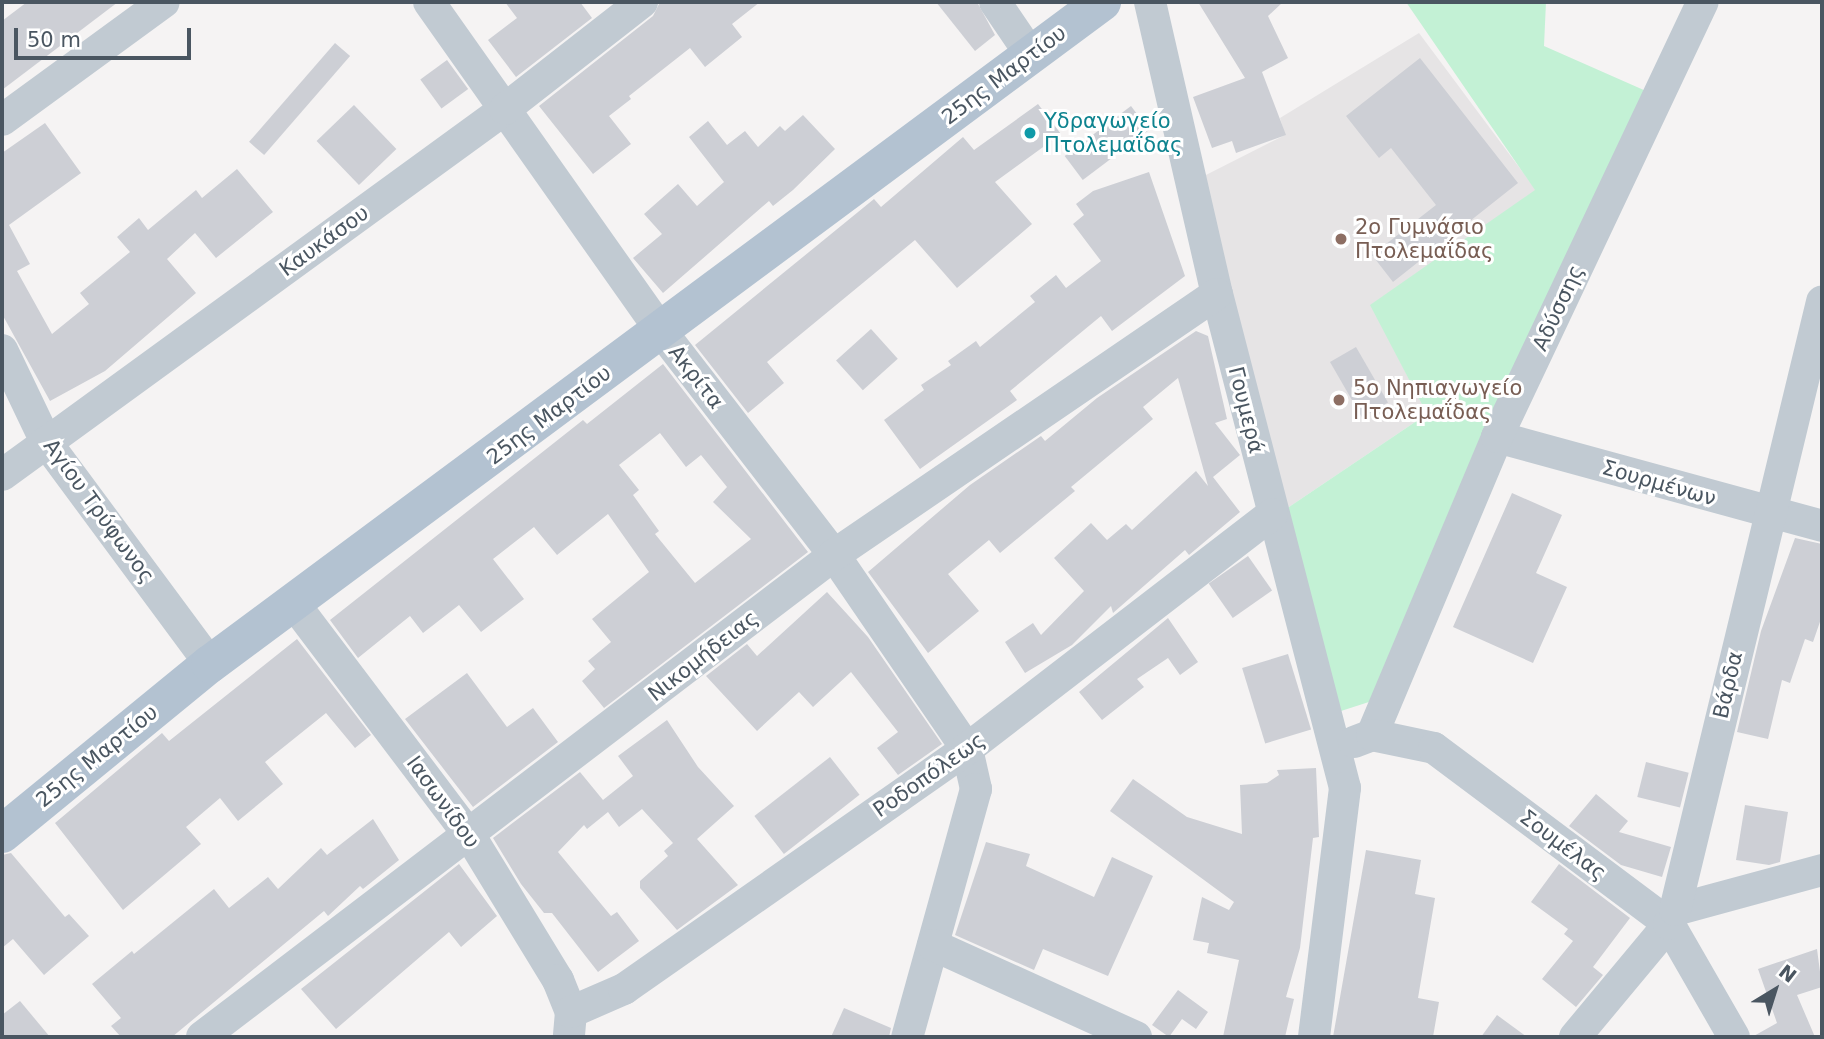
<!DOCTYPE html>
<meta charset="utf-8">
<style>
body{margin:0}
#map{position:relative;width:1824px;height:1039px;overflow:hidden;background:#f5f3f3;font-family:"DejaVu Sans",sans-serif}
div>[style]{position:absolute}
.education>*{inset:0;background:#e6e4e5}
.green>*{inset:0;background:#c3f1d5}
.building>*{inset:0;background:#cdcfd5;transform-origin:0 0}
.minor>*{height:32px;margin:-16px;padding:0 16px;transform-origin:16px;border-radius:16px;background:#c1cad2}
.major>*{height:38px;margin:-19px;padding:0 19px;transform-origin:19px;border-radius:19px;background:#b3c2d1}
.dots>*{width:19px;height:19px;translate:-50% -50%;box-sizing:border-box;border:4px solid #fff;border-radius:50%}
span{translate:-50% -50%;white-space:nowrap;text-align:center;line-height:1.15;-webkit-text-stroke:6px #fff;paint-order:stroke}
.street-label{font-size:21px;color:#4a5661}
.culture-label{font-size:21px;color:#0d838f}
.left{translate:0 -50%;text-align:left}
.education-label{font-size:21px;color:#785e54}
.frame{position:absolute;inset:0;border:4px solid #4a5661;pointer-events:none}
.north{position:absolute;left:1740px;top:955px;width:70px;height:70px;-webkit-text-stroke:5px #fff;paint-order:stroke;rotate:38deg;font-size:19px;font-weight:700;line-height:28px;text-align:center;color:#4a5661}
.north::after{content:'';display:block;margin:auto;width:24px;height:32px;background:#4a5661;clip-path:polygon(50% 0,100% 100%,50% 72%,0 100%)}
.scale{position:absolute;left:14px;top:28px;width:177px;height:32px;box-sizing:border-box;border:4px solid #4a5661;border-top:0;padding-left:9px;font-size:21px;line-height:24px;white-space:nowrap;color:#4a5661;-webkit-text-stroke:5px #fff;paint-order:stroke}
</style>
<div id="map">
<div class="education">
<i style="clip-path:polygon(1419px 33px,1536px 190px,1371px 305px,1427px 414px,1286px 509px,1200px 178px,1285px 135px,1280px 118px)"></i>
</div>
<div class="green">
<i style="clip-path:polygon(1406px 2px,1546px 2px,1544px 46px,1646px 91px,1372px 701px,1341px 711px,1286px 509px,1427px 414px,1370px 305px,1535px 190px)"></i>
</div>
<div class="building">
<i style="clip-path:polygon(27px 2px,118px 2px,2px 90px,2px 21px)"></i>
<i style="clip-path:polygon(505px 2px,580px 2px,592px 18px,516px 77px,488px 40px,517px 18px)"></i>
<i style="clip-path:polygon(660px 2px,760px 2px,732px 24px,742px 37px,705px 67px,690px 48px,629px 96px,631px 99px,609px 116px,631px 144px,593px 174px,539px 106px,653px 16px)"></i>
<i style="clip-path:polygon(936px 2px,977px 2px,995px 35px,975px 51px)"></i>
<i style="clip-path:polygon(1198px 2px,1283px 2px,1268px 16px,1288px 58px,1262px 72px,1286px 135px,1236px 153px,1232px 141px,1212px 148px,1193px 97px,1245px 78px)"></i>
<i style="left:335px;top:43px;width:20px;height:131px;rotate:41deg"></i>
<i style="clip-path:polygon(1420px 58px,1518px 183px,1393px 282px,1372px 255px,1436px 205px,1391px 148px,1379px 158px,1346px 116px)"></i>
<i style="left:447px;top:60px;width:36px;height:33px;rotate:54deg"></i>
<i style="clip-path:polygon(1038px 104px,1061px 134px,995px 182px,1032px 224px,957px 288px,915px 240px,767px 362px,784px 383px,748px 413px,695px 345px,874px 199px,881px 207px,963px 137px,974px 150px)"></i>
<i style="left:354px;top:105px;width:61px;height:52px;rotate:46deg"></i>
<i style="left:1131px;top:106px;width:30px;height:83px;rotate:53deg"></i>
<i style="clip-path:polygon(803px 115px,835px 149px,793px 190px,773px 206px,769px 201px,663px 293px,633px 258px,662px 234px,644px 214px,678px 184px,697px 206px,724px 182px,689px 137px,708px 121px,727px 145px,745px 131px,758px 147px,780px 126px,785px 131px)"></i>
<i style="clip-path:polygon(45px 123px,81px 173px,9px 225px,30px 264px,17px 271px,52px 334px,89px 304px,80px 293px,130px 252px,117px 237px,139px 218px,148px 230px,196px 190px,202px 198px,237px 169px,273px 212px,216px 258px,195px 233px,167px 259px,196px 293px,105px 371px,50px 401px,2px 314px,2px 153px)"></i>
<i style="clip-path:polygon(1149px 172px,1185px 276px,1112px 331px,1101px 316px,1010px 391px,1017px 400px,920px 469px,884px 420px,924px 390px,921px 385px,951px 365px,948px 361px,976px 341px,980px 347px,1035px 302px,1030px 296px,1056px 275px,1066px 288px,1101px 261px,1073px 224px,1084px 215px,1076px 204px,1093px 191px)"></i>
<i style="left:871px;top:329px;width:40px;height:47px;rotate:48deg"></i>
<i style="clip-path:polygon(1196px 331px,1208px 336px,1227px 419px,1215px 423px,1240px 455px,1213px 477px,1240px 512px,1189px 555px,1185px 550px,1113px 613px,1111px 606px,1072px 645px,1025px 673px,1005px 642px,1033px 623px,1041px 635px,1084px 591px,1054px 558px,1091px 523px,1107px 540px,1126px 524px,1132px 530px,1196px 471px,1208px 486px,1178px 378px,1143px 407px,1153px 419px,1071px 487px,1075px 491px,1000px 553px,989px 540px,948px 574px,979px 611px,928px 653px,868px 572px,970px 485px,1041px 436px,1045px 441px,1097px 398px)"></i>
<i style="left:1356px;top:347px;width:64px;height:30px;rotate:60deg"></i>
<i style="clip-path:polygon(evenodd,663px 364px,808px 552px,604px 708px,582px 681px,595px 669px,588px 661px,611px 642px,592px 619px,649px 572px,608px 514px,557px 555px,534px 527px,493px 559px,524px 599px,481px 632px,459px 605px,423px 633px,410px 616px,358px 658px,330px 620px,583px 420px,587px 424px,663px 364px,660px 433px,686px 467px,701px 455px,727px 487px,713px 502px,751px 539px,695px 583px,655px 534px,659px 531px,633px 495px,639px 490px,619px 465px,660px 433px)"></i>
<i style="clip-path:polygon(1512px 493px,1562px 515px,1536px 573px,1567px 587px,1533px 663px,1453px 627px)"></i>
<i style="clip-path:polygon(1795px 538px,1822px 544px,1822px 616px,1813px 642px,1805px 639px,1790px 683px,1782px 680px,1768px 739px,1737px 732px,1761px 631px)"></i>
<i style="left:1248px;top:556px;width:42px;height:48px;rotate:55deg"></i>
<i style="clip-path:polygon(827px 592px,868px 637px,942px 744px,898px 775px,877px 748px,898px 732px,851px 672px,813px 707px,799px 692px,757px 731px,706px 676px,747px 644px,757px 656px)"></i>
<i style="clip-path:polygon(1168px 618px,1198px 662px,1180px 675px,1168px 658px,1137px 679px,1144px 687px,1102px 720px,1079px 692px)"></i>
<i style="clip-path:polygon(297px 639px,371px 735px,355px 748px,326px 713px,265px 762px,283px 784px,238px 821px,220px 798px,186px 827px,201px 844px,123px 910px,55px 823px,162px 733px,169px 741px)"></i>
<i style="left:1288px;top:654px;width:79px;height:48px;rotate:73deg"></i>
<i style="clip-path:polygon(467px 673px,507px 727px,533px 708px,558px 742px,473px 807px,405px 719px)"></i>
<i style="clip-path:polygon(667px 720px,698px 767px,734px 806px,697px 839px,738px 885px,677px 930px,640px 888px,640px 881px,668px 856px,664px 851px,673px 843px,642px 809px,619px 827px,608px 812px,587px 829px,584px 825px,558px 852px,611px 916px,617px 912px,639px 941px,598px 972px,552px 913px,544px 913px,521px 884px,493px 838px,580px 772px,603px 800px,633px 776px,618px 756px)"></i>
<i style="left:830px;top:757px;width:48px;height:96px;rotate:52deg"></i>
<i style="left:1646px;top:762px;width:44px;height:36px;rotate:14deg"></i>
<i style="clip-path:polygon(1316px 768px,1319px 837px,1313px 838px,1300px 948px,1286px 997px,1294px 999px,1285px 1037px,1223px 1037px,1239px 960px,1207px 953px,1209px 943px,1193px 940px,1202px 897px,1229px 910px,1234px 902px,1110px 811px,1133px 779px,1187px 817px,1242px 834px,1240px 785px,1267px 783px,1279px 775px,1277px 770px)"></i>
<i style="clip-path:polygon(1596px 794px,1628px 821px,1619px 832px,1671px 847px,1662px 877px,1621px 865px,1569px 826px)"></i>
<i style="clip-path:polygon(1745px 805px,1788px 812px,1780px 862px,1769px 865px,1736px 860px)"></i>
<i style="clip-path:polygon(373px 819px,399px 860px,363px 889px,360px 886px,328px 916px,324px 911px,172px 1037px,121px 1037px,111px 1026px,121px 1018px,92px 984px,132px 951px,134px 954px,214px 889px,229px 908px,268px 877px,278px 889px,321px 848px,327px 855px)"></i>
<i style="clip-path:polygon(986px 842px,1030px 854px,1026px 866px,1094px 897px,1112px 857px,1153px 876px,1108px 976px,1043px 949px,1034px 970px,955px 935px)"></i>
<i style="clip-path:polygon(1366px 850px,1421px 860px,1415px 894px,1435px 898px,1418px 998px,1439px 1002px,1433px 1037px,1333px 1037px)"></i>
<i style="clip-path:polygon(11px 853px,65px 917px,69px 914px,89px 936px,44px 975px,13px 939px,2px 948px,2px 855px)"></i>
<i style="clip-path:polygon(459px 864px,497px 916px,461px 947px,449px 932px,336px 1029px,301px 989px)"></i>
<i style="clip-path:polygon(1559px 864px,1630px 918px,1593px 967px,1603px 975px,1576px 1007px,1542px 979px,1573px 941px,1564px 934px,1568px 929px,1531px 902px)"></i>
<i style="clip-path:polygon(1817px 949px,1822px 987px,1797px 995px,1815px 1037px,1752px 1037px,1777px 1023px,1758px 969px)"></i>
<i style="clip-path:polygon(1178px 990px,1208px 1012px,1196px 1029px,1182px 1019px,1169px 1037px,1152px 1025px)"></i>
<i style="clip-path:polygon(20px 1001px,50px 1037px,2px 1037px,2px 1015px)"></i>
<i style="clip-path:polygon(844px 1008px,891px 1028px,889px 1037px,831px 1037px)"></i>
<i style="clip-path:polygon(1497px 1015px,1527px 1037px,1481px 1037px)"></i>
</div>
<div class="minor">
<i style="left:429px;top:2px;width:403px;rotate:54.8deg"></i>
<i style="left:661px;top:331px;width:283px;rotate:52.3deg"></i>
<i style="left:834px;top:555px;width:235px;rotate:55.6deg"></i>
<i style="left:967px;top:749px;width:41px;rotate:77.3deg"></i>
<i style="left:976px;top:789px;width:257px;rotate:105.5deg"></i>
<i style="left:995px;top:2px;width:64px;rotate:55.8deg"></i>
<i style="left:1150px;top:2px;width:300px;rotate:77.1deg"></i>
<i style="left:1217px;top:294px;width:510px;rotate:75.47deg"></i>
<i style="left:1345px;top:788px;width:251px;rotate:97.1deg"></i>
<i style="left:2px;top:120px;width:200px;rotate:-36.1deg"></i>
<i style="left:2px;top:350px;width:102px;rotate:64.4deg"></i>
<i style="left:46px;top:442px;width:276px;rotate:53.5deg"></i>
<i style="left:1497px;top:437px;width:337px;rotate:15.3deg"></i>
<i style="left:2px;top:475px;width:622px;rotate:-36.04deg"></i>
<i style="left:505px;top:109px;width:174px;rotate:-38deg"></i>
<i style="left:295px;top:605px;width:290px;rotate:52.9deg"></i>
<i style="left:470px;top:836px;width:169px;rotate:58.6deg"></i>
<i style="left:558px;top:980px;width:35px;rotate:68deg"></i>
<i style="left:571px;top:1012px;width:25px;rotate:95deg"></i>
<i style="left:1372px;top:735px;width:323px;rotate:-67.2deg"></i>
<i style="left:1497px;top:437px;width:481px;rotate:-64.7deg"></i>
<i style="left:1354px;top:742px;width:19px;rotate:-21deg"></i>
<i style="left:1372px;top:735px;width:63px;rotate:11.8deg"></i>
<i style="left:1434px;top:748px;width:294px;rotate:36.8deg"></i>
<i style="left:1669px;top:924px;width:130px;rotate:60.1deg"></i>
<i style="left:1675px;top:910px;width:152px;rotate:-15.2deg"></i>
<i style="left:933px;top:945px;width:223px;rotate:24.4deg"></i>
<i style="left:571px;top:1012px;width:58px;rotate:-23.5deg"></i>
<i style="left:624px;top:989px;width:419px;rotate:-35deg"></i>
<i style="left:967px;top:749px;width:385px;rotate:-37.6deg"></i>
<i style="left:202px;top:1037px;width:795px;rotate:-37.33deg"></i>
<i style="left:834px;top:555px;width:463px;rotate:-34.3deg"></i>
<i style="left:1575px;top:1037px;width:147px;rotate:-50.2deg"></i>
<i style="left:1669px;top:924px;width:15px;rotate:-67deg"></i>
<i style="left:1675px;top:910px;width:626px;rotate:-76.41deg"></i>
</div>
<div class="major">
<i style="left:2px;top:834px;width:269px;rotate:-39.3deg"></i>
<i style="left:210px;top:664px;width:1111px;rotate:-36.58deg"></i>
</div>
<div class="dots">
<i style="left:1030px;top:133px;background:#0f9aa8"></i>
<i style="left:1341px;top:239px;background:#8d6e63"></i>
<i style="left:1339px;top:400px;background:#8d6e63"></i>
</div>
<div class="street-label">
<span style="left:1004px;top:75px;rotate:-37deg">25ης Μαρτίου</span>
<span style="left:324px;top:241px;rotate:-36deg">Καυκάσου</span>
<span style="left:1558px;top:308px;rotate:-65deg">Αδύσσης</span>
<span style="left:696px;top:377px;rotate:52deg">Ακρίτα</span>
<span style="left:1246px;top:410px;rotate:76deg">Γουμερά</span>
<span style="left:549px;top:415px;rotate:-37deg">25ης Μαρτίου</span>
<span style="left:1659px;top:483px;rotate:16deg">Σουρμένων</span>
<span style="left:99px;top:511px;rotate:54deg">Αγίου Τρύφωνος</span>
<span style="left:703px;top:656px;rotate:-38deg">Νικομήδειας</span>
<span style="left:1728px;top:685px;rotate:-77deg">Βάρδα</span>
<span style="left:97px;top:756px;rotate:-39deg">25ης Μαρτίου</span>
<span style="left:929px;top:775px;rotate:-35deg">Ροδοπόλεως</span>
<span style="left:443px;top:802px;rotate:54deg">Ιασωνίδου</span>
<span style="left:1563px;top:845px;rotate:37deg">Σουμέλας</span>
</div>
<div class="culture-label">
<span class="left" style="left:1044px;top:133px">Υδραγωγείο<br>Πτολεμαΐδας</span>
</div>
<div class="education-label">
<span class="left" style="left:1355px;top:239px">2ο Γυμνάσιο<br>Πτολεμαΐδας</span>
<span class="left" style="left:1353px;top:400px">5ο Νηπιαγωγείο<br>Πτολεμαΐδας</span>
</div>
<div class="frame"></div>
<div class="north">N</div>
<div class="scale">50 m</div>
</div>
